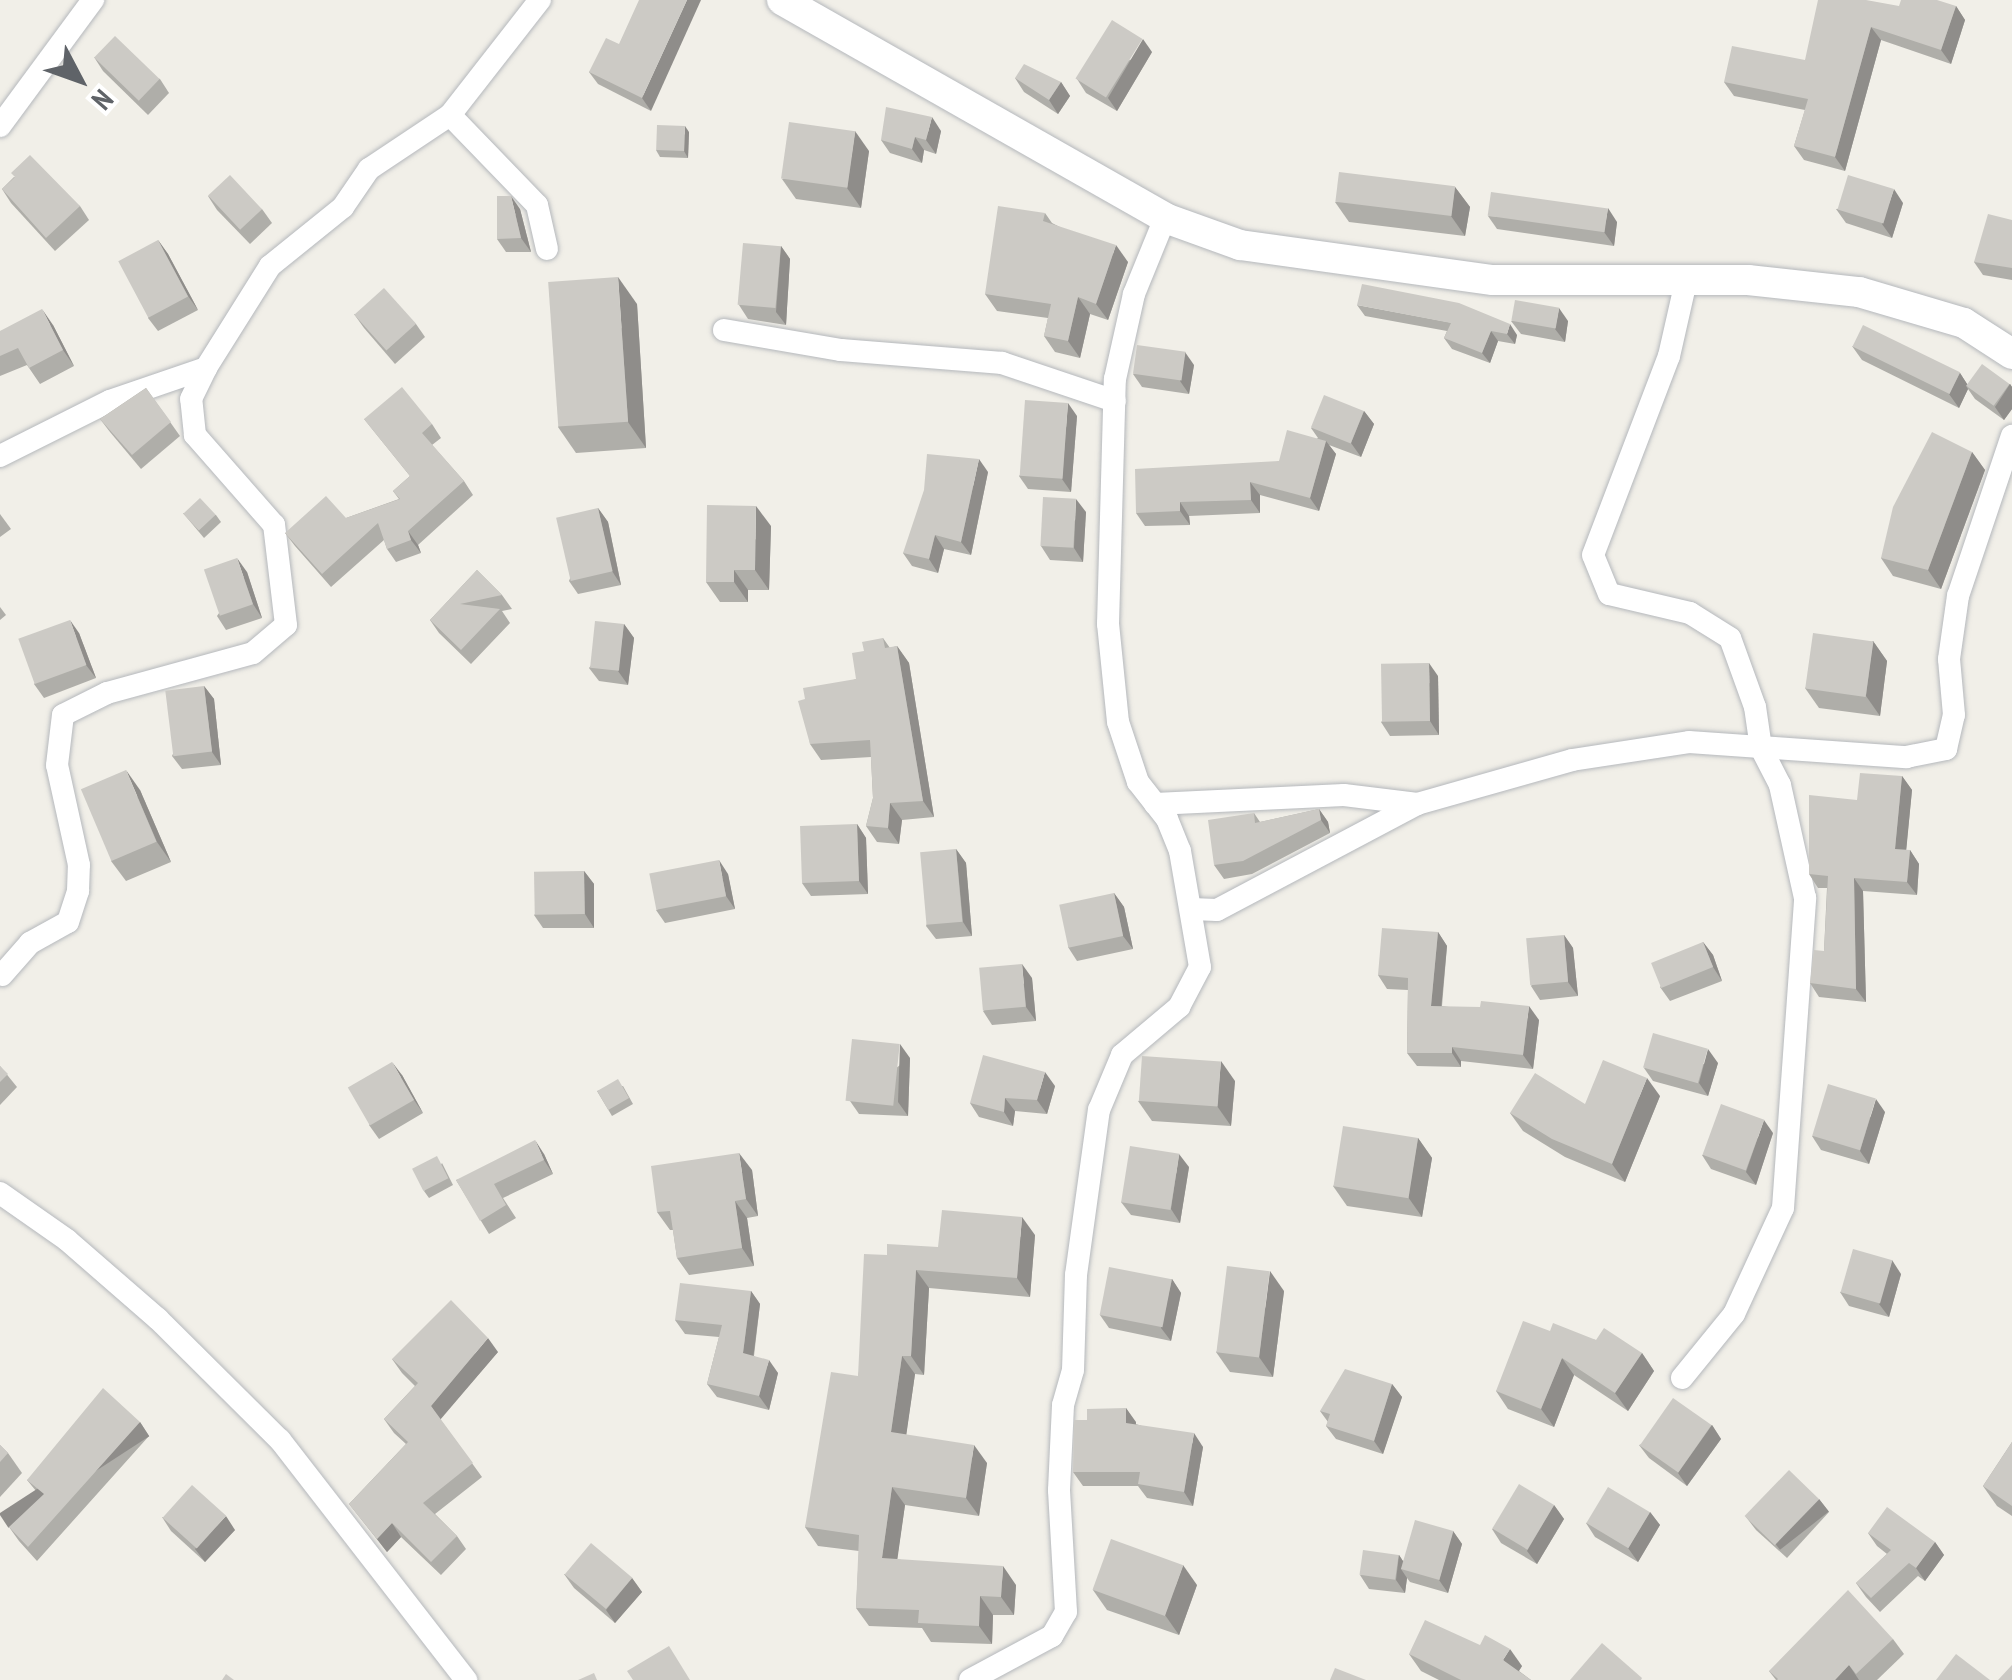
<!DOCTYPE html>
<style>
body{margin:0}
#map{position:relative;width:2012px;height:1680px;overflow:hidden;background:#f1efe8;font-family:"PT Sans Narrow",sans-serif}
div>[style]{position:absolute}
.roads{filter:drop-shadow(0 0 2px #b5b8bc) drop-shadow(0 0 2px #b5b8bc)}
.street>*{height:22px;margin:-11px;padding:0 11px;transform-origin:11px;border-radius:11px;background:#fff}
.secondary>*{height:30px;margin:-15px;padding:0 15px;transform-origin:15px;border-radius:15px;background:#fff}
.wall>*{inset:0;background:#afaea9}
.shaded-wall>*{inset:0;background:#8f8d8a;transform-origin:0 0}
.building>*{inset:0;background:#cccac5;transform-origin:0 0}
span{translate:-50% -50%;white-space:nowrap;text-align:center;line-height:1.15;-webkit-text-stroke:8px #fff;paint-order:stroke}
.north{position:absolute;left:30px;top:30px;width:100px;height:100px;-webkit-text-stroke:8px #fff;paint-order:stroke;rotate:131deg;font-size:28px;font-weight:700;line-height:40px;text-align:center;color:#5f6368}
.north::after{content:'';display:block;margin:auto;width:35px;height:45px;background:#5f6368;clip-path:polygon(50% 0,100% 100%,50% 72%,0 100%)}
</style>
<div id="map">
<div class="roads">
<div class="street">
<i style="left:450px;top:115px;width:125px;rotate:46deg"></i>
<i style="left:537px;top:205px;width:45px;rotate:77.2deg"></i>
<i style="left:0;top:126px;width:157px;rotate:-53.6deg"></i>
<i style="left:724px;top:330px;width:119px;rotate:9.7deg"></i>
<i style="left:841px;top:350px;width:162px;rotate:4.6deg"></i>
<i style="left:1002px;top:363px;width:119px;rotate:18.6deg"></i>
<i style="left:0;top:456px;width:123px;rotate:-26.6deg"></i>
<i style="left:110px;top:401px;width:102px;rotate:-19deg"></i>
<i style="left:1155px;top:804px;width:189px;rotate:-2.7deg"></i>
<i style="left:1344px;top:795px;width:74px;rotate:7deg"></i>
<i style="left:1191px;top:909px;width:26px;rotate:2deg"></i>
<i style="left:1217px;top:910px;width:226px;rotate:-27.9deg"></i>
<i style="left:1417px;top:804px;width:161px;rotate:-15.8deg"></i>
<i style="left:1572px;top:760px;width:118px;rotate:-8.7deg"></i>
<i style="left:1689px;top:742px;width:218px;rotate:4deg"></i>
<i style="left:1906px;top:757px;width:41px;rotate:-11.3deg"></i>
<i style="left:1946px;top:749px;width:35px;rotate:-77deg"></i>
<i style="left:1954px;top:715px;width:56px;rotate:-95.1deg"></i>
<i style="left:1949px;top:659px;width:64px;rotate:-81.9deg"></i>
<i style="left:1958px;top:596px;width:169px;rotate:-71.4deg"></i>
<i style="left:2px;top:975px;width:43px;rotate:-48.8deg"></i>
<i style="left:30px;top:943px;width:43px;rotate:-28.9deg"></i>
<i style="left:68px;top:922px;width:33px;rotate:-72deg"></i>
<i style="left:78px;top:891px;width:26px;rotate:-88deg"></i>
<i style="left:79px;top:865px;width:102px;rotate:-102.4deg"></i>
<i style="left:57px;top:765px;width:50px;rotate:-83.2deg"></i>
<i style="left:63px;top:715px;width:49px;rotate:-26.6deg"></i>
<i style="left:107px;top:693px;width:151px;rotate:-15.3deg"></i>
<i style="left:253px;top:653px;width:43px;rotate:-40.3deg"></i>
<i style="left:286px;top:625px;width:101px;rotate:-96.8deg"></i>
<i style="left:274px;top:525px;width:120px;rotate:-131.3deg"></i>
<i style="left:195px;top:435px;width:36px;rotate:-96deg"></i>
<i style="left:191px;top:399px;width:34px;rotate:-64deg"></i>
<i style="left:206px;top:368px;width:120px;rotate:-57.9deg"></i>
<i style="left:270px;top:266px;width:94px;rotate:-38.9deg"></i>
<i style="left:343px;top:207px;width:46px;rotate:-55.6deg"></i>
<i style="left:369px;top:169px;width:97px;rotate:-33.7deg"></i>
<i style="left:450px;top:115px;width:146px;rotate:-52deg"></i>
<i style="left:0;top:1193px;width:82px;rotate:35deg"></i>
<i style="left:67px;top:1240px;width:121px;rotate:41deg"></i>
<i style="left:158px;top:1319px;width:172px;rotate:44.8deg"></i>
<i style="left:280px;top:1440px;width:304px;rotate:52.2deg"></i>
<i style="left:1682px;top:1378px;width:82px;rotate:-50.9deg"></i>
<i style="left:1734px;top:1314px;width:117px;rotate:-65.2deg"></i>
<i style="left:1783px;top:1208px;width:311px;rotate:-85.9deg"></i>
<i style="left:1805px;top:898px;width:116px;rotate:-102.5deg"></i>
<i style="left:1780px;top:785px;width:42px;rotate:-117.2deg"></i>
<i style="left:1761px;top:748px;width:41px;rotate:-98.3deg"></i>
<i style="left:1755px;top:707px;width:73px;rotate:-109.9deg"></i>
<i style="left:1730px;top:638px;width:47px;rotate:-148deg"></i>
<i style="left:1690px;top:613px;width:83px;rotate:-166.8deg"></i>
<i style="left:1609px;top:594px;width:42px;rotate:-112.3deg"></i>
<i style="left:1593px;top:555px;width:213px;rotate:-69.1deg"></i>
<i style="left:1669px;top:356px;width:77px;rotate:-77.2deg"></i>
<i style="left:970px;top:1680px;width:93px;rotate:-28.2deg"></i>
<i style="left:1052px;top:1636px;width:28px;rotate:-60deg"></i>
<i style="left:1066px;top:1612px;width:122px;rotate:-93.3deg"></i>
<i style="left:1059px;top:1490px;width:85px;rotate:-87.3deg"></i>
<i style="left:1063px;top:1405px;width:36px;rotate:-74deg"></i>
<i style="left:1073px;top:1370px;width:95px;rotate:-88.2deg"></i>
<i style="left:1076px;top:1275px;width:167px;rotate:-82.1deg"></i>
<i style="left:1099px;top:1110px;width:60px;rotate:-67.3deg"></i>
<i style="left:1122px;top:1055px;width:75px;rotate:-40.1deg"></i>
<i style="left:1179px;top:1007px;width:45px;rotate:-62.3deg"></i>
<i style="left:1200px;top:967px;width:118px;rotate:-99.8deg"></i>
<i style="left:1180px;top:851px;width:35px;rotate:-112deg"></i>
<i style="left:1167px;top:819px;width:47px;rotate:-128.1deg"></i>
<i style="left:1138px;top:782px;width:63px;rotate:-108.4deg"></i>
<i style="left:1118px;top:722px;width:99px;rotate:-95.8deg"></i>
<i style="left:1108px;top:624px;width:245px;rotate:-88.4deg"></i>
<i style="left:1115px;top:379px;width:87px;rotate:-77.4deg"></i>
<i style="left:1134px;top:294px;width:82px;rotate:-67.8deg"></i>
</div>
<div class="secondary">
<i style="left:782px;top:0;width:441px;rotate:29.6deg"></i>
<i style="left:1165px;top:218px;width:80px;rotate:19.8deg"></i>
<i style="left:1240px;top:245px;width:255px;rotate:7.9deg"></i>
<i style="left:1493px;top:280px;width:255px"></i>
<i style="left:1748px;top:280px;width:112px;rotate:6.2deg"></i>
<i style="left:1859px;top:292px;width:109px;rotate:16.4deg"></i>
<i style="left:1964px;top:323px;width:57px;rotate:32.9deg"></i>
</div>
</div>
<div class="wall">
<i style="clip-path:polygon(1899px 6px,1956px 6px,1965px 20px,1951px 64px,1881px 40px,1845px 171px,1804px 160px,1794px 146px,1805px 110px,1734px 96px,1724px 82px,1805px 60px)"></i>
<i style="clip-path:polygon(619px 44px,651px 111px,598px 84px,589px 72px)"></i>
<i style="clip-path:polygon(1152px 52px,1117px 111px,1086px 93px,1077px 79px)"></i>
<i style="clip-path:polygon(94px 57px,160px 79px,169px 93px,148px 115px,103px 71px)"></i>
<i style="clip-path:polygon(1015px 78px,1061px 82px,1070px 96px,1058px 114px,1024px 92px)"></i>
<i style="clip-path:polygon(941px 131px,936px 154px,924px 150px,922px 163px,890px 153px,881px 140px)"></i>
<i style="clip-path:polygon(689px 132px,688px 158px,660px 157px,656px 150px)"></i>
<i style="clip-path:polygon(869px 151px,861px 208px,796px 199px,782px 179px)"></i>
<i style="clip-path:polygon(14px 177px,80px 206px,89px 220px,55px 251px,11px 203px,2px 189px)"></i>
<i style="clip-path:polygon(1455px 187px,1470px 207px,1465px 236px,1349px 222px,1335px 202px)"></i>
<i style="clip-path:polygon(208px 196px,262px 209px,272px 223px,250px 244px,217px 210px)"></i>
<i style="clip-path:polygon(1903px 203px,1892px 238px,1846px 223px,1836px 209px)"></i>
<i style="clip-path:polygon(520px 209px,531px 252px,506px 252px,497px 239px)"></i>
<i style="clip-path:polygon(1045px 213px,1052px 223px,1128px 262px,1108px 320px,1090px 314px,1080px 358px,1055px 352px,1044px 336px,1048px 318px,997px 311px,985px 294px)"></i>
<i style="clip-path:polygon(1488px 216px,1617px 222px,1614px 246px,1497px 229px)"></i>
<i style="clip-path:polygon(2012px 220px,2012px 280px,1983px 275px,1974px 262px)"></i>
<i style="clip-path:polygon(158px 240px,168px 254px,198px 310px,158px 331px,148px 318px)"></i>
<i style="clip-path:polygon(781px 246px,790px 259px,786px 325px,748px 319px,739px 305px)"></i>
<i style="clip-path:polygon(637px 304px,646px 448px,576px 453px,558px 427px)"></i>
<i style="clip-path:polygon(1357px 305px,1517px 335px,1515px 344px,1498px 341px,1490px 363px,1452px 349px,1444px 338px,1447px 331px,1365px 316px)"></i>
<i style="clip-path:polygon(354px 314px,416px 324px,425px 337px,395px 364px,364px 328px)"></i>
<i style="clip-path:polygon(1511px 321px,1568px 321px,1565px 342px,1521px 334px)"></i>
<i style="clip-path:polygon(53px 325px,74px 366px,40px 384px,27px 365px,0 376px,0 331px)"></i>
<i style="clip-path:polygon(1852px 346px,1960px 373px,1967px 384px,2010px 384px,2012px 387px,2012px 409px,2004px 420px,1975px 399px,1968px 389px,1959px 408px,1862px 360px)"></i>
<i style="clip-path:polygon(1194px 365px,1189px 394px,1142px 387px,1133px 374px)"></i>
<i style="clip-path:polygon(146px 388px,180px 436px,141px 469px,110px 432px,100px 419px)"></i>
<i style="clip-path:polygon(1364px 411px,1374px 424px,1361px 457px,1329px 445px,1336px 454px,1319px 511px,1260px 495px,1260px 513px,1189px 516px,1190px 525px,1145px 526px,1136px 513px,1279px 461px,1318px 438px,1311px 428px)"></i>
<i style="clip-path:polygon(1077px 416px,1071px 492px,1028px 489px,1019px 476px)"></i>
<i style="clip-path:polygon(364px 419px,432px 424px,441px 438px,432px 445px,464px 481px,473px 495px,418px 545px,421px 553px,396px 562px,387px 549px,384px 540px,331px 587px,295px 546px,285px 533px,346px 518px,399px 499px,393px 491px,410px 476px)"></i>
<i style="clip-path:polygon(1972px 452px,1985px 470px,1941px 589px,1893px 576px,1881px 558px)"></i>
<i style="clip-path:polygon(988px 472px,971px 555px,944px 549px,938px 573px,912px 566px,903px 553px)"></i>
<i style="clip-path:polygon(598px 508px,608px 522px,621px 585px,578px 594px,569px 581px)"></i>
<i style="clip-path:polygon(1086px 512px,1083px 562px,1050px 560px,1041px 546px)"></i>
<i style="clip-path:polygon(183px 513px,216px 515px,221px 522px,204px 538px)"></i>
<i style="clip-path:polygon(0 514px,11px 529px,0 537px)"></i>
<i style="clip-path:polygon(771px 526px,769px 590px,748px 590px,748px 602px,720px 602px,706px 582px)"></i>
<i style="clip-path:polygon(477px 570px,502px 595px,512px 609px,502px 611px,510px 623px,471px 664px,439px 633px,430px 620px)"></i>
<i style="clip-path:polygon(247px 572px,262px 618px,226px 630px,217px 616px)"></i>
<i style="clip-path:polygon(0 607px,6px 615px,0 620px)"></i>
<i style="clip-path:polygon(624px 624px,634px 638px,628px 685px,599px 681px,589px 668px)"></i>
<i style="clip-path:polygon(79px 633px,96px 678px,44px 698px,34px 684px)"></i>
<i style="clip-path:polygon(883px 638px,890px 648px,897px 646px,909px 663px,934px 817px,902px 820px,899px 844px,877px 842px,866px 826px,873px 798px,871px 757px,821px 760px,810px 744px,805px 699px,856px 679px,864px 651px)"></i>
<i style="clip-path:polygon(1873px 641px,1887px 661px,1880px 716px,1819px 708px,1805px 688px)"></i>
<i style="clip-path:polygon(1438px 676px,1439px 735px,1390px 736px,1381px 722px)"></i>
<i style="clip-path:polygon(204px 686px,214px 699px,221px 765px,182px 769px,172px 756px)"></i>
<i style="clip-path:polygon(1902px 776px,1912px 790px,1906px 850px,1910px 850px,1919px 864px,1917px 895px,1863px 891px,1866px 1002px,1819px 997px,1810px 983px,1824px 951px,1827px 888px,1818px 888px,1809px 874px,1857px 800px)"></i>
<i style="clip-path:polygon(140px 790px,171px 862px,126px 881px,111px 861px)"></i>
<i style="clip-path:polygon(1319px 809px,1328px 822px,1330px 833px,1252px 874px,1224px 879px,1214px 865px,1254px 813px,1260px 822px)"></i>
<i style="clip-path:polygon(857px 824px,866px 838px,868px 894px,811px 896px,802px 883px)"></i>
<i style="clip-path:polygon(956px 849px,966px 863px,972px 936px,936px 939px,926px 926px)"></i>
<i style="clip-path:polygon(584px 871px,594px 884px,594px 928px,543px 928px,534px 915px)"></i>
<i style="clip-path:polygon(728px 874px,735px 909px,665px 923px,656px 910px)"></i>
<i style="clip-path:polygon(1114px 893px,1124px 907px,1133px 949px,1077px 961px,1068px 947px)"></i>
<i style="clip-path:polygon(1438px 932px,1447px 946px,1442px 1006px,1539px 1020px,1533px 1069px,1461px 1061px,1461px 1067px,1417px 1066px,1407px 1053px,1408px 990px,1387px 989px,1378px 975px)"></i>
<i style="clip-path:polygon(1564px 935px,1573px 948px,1578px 996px,1540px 1000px,1531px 986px)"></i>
<i style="clip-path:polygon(1703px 942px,1713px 955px,1722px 981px,1670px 1001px,1660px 987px)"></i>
<i style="clip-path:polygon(1032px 978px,1036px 1021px,992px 1025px,983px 1011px)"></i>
<i style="clip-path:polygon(910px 1058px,908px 1116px,859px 1114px,850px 1101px)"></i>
<i style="clip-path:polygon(1718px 1063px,1708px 1096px,1653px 1081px,1644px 1068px)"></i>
<i style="clip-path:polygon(0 1066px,17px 1087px,0 1105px)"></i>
<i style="clip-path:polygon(402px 1075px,423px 1113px,379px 1139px,369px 1125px)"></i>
<i style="clip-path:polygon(1235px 1081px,1231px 1126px,1152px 1121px,1138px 1101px)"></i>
<i style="clip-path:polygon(623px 1086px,633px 1104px,612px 1116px,597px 1091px)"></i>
<i style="clip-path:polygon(1055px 1086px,1047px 1114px,1015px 1111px,1013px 1126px,979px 1117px,970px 1103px)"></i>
<i style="clip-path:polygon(1660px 1096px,1625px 1182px,1565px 1157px,1523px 1131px,1510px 1113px)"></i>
<i style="clip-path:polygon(1885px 1112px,1869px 1164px,1821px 1150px,1812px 1136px)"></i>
<i style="clip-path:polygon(1773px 1133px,1756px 1185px,1711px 1169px,1702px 1155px)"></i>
<i style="clip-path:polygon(1418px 1138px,1432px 1158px,1422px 1217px,1347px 1206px,1333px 1186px)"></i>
<i style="clip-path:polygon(544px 1154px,553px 1174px,503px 1198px,516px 1218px,489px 1234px,456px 1180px)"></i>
<i style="clip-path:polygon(442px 1163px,453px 1185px,429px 1198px,424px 1191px)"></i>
<i style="clip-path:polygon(1189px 1167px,1180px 1223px,1131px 1215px,1121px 1202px)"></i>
<i style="clip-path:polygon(752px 1170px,758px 1216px,747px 1218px,754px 1266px,689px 1275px,677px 1258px,673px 1230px,670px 1230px,657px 1212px)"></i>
<i style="clip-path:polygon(1035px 1235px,1030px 1297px,929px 1288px,924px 1375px,915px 1374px,906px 1435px,987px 1463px,979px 1516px,905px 1505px,897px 1559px,1016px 1585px,1014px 1615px,993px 1615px,992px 1644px,931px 1642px,922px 1628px,869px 1626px,856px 1608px,859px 1551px,818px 1546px,805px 1527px,858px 1376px,887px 1255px,938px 1247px)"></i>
<i style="clip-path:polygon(1901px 1274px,1889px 1317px,1849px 1306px,1840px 1292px)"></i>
<i style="clip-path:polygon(1172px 1279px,1181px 1293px,1171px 1341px,1109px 1328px,1100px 1315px)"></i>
<i style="clip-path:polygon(751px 1291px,760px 1304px,754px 1356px,778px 1373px,769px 1410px,717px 1397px,707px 1384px,719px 1337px,685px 1334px,675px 1320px)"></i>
<i style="clip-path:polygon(1284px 1291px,1273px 1377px,1230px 1372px,1216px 1352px)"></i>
<i style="clip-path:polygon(1550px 1331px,1596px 1340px,1642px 1353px,1654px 1371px,1628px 1411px,1574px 1375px,1554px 1427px,1508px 1409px,1496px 1391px)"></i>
<i style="clip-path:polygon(498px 1352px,440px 1419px,482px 1477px,435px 1514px,457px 1536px,466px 1549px,441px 1575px,401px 1537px,387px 1552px,349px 1504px,406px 1444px,394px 1433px,384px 1419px,415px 1386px,402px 1373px,392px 1359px)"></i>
<i style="clip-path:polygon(1392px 1384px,1402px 1397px,1383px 1454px,1336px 1439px,1326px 1426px,1328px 1422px,1320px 1411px)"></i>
<i style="clip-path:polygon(1126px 1408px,1136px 1424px,1203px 1447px,1193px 1506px,1147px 1498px,1138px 1486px,1083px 1486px,1073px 1472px,1087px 1420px)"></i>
<i style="clip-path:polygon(140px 1422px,149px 1436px,37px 1561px,19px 1541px,9px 1527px,41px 1497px,27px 1480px)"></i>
<i style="clip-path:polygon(1712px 1425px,1721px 1439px,1687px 1486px,1649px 1458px,1639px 1445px)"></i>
<i style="clip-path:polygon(2012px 1442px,2012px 1516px,1997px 1506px,1983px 1486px)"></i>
<i style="clip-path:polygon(0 1445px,8px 1453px,22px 1473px,0 1497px)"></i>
<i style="clip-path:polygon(1819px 1499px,1829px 1512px,1787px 1558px,1756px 1530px,1746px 1517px)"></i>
<i style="clip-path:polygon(1554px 1505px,1564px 1519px,1537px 1564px,1501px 1543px,1492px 1529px)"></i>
<i style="clip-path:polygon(1650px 1512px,1660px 1525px,1638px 1562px,1595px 1537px,1586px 1523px)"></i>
<i style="clip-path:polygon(162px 1517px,235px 1530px,205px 1562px,171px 1531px)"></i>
<i style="clip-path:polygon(1453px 1531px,1462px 1544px,1448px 1593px,1410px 1582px,1407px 1578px,1405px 1593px,1369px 1589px,1360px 1575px,1399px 1555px,1403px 1561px)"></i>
<i style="clip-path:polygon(1868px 1533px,1935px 1542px,1944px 1555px,1925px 1581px,1918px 1576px,1880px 1612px,1866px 1597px,1856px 1583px,1887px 1554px,1877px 1546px)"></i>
<i style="clip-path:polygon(564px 1574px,632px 1578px,642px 1592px,615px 1623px,574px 1588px)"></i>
<i style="clip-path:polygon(1197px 1585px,1179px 1635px,1107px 1610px,1093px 1590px)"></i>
<i style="clip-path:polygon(1893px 1639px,1904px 1654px,1877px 1680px,1776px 1680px,1769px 1671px)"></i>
<i style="clip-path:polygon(1409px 1654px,1522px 1666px,1519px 1671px,1531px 1680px,1439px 1680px,1421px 1671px)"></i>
</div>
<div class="shaded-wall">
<i style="clip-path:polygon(687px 0,701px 0,651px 111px,642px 98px)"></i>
<i style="clip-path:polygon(1956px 6px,1965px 20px,1951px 64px,1941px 50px)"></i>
<i style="clip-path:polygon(1871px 27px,1881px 40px,1845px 171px,1835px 157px)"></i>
<i style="clip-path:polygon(1143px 39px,1152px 52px,1117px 111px,1108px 98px)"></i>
<i style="clip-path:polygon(1061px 82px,1070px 96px,1058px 114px,1049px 100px)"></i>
<i style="clip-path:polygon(932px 117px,941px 131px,936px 154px,926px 140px)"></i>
<i style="clip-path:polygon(685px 126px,689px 132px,688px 158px,684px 151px)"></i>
<i style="clip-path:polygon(855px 131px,869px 151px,861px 208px,847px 188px)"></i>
<i style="clip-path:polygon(915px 137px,924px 150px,922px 163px,912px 149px)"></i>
<i style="clip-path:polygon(1455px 187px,1470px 207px,1465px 236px,1451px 216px)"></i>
<i style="clip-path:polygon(1894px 189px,1903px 203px,1892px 238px,1882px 224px)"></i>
<i style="clip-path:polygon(511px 196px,520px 209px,531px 252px,521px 238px)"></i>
<i style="clip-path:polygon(1608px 208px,1617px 222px,1614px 246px,1604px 232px)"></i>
<i style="clip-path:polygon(158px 240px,168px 254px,198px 310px,188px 296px)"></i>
<i style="clip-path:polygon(1116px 245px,1128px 262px,1108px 320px,1096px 304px)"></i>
<i style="clip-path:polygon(781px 246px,790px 259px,786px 325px,776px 312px)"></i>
<i style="clip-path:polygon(618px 277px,637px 304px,646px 448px,628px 422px)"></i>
<i style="clip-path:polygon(1078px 297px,1090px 314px,1080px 358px,1068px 341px)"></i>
<i style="clip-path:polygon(1559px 308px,1568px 321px,1565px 342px,1555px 329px)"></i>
<i style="clip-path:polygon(42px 309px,53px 325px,74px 366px,63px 350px)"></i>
<i style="clip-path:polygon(1510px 324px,1517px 335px,1515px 344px,1507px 334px)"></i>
<i style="clip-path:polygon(1491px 331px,1498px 341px,1490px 363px,1482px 353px)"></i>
<i style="clip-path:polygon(1185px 352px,1194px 365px,1189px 394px,1180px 381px)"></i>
<i style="clip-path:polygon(1960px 373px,1969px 387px,1966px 386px,1968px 389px,1959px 408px,1949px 394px)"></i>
<i style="clip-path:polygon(2010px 384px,2012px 387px,2012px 409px,2004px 420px,1995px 407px)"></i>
<i style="clip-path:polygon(1068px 403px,1077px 416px,1071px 492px,1062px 479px)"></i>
<i style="clip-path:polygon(1364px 411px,1374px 424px,1361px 457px,1351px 443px)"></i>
<i style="clip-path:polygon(1326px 441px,1336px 454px,1319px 511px,1310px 498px)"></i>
<i style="clip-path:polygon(1972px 452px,1985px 470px,1941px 589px,1928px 570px)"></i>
<i style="clip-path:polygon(979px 459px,988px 472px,971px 555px,961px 542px)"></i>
<i style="clip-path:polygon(1250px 482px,1260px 495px,1260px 513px,1251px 500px)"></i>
<i style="clip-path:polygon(1076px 499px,1086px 512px,1083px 562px,1074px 548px)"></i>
<i style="clip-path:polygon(1180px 502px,1189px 516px,1190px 525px,1180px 511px)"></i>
<i style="clip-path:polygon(756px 506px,771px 526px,769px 590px,755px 570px)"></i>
<i style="clip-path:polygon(598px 508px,608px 522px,621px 585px,612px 571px)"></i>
<i style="clip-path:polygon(408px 531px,418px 545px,421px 553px,411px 540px)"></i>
<i style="clip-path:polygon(935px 535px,944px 549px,938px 573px,929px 559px)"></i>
<i style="clip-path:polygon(237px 558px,247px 572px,262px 618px,253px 604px)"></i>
<i style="clip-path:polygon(734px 570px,748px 590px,748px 602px,734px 582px)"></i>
<i style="clip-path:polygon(70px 620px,79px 633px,96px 678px,86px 665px)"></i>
<i style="clip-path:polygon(624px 624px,634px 638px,628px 685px,618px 671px)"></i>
<i style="clip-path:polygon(1873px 641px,1887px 661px,1880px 716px,1866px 696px)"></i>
<i style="clip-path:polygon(897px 646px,909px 663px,934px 817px,923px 801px)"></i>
<i style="clip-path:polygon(1429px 663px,1438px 676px,1439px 735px,1430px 721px)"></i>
<i style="clip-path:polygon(204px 686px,214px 699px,221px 765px,212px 752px)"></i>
<i style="clip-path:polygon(126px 770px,140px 790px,171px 862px,157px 842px)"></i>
<i style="clip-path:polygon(1902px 776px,1912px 790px,1905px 863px,1895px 849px)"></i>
<i style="clip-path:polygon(890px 803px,902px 820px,899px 844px,888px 828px)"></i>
<i style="clip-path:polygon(1319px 809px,1328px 822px,1330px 833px,1321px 820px)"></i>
<i style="clip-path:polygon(857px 824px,866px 838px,868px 894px,859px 881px)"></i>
<i style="clip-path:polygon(956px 849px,966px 863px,972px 936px,963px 922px)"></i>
<i style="clip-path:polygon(1910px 850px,1919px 864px,1917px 895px,1907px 882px)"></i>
<i style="clip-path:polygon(719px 860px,728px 874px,735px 909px,726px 896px)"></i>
<i style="clip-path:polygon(584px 871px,594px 884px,594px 928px,585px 914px)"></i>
<i style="clip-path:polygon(1854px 878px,1863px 891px,1866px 1002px,1856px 989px)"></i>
<i style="clip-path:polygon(1114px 893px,1124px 907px,1133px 949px,1123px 936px)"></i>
<i style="clip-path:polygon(1438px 932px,1447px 946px,1440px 1020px,1431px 1006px)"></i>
<i style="clip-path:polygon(1564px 935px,1573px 948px,1578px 996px,1568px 982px)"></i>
<i style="clip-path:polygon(1703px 942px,1713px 955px,1722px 981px,1713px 967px)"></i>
<i style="clip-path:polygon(1022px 964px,1032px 978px,1036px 1021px,1026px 1007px)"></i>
<i style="clip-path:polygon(1529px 1006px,1539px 1020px,1533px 1069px,1523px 1055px)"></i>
<i style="clip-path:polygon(900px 1044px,910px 1058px,908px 1116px,898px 1102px)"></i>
<i style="clip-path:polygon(1452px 1047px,1461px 1061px,1461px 1067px,1452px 1053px)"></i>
<i style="clip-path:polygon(1708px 1049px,1718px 1063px,1708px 1096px,1699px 1083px)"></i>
<i style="clip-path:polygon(1221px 1061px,1235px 1081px,1231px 1126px,1217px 1106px)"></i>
<i style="clip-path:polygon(392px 1062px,402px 1075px,423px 1113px,414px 1100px)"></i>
<i style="clip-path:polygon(1045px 1072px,1055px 1086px,1047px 1114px,1037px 1100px)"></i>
<i style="clip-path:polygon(1647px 1078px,1660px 1096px,1625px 1182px,1612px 1164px)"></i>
<i style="clip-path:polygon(1005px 1098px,1015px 1111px,1013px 1126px,1004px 1112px)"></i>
<i style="clip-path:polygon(1876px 1099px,1885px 1112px,1869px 1164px,1860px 1151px)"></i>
<i style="clip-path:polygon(1764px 1120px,1773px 1133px,1756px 1185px,1746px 1172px)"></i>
<i style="clip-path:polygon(1418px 1138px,1432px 1158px,1422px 1217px,1408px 1197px)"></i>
<i style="clip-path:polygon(535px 1140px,544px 1154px,553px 1174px,544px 1160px)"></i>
<i style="clip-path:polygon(739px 1153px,752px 1170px,758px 1216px,746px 1199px)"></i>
<i style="clip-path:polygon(1179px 1154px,1189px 1167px,1180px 1223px,1171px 1209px)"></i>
<i style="clip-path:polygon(735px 1201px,747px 1218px,754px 1266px,742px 1248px)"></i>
<i style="clip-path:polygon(1022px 1217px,1035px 1235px,1030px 1297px,1017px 1278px)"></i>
<i style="clip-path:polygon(1892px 1260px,1901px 1274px,1889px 1317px,1879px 1304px)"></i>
<i style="clip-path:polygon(916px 1270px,929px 1288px,924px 1375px,911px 1356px)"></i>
<i style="clip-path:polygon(1270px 1271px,1284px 1291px,1273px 1377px,1259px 1357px)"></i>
<i style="clip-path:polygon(1172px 1279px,1181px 1293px,1171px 1341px,1161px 1328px)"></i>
<i style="clip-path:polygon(751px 1291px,760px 1304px,752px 1367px,743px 1353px)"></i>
<i style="clip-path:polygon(488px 1338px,498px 1352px,440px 1420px,431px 1406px)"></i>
<i style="clip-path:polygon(1642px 1353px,1654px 1371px,1628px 1411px,1615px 1393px)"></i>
<i style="clip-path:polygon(902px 1356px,915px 1374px,904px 1451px,891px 1432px)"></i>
<i style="clip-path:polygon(1562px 1358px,1574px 1375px,1554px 1427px,1541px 1409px)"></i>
<i style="clip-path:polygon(769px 1360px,778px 1373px,769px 1410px,759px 1396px)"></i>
<i style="clip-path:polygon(1392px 1384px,1402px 1397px,1383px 1454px,1374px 1441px)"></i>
<i style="clip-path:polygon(1126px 1408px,1136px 1422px,1135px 1436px,1126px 1423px)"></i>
<i style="left:140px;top:1422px;width:17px;height:168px;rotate:57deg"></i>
<i style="clip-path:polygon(1712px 1425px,1721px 1439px,1687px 1486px,1678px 1473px)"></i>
<i style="clip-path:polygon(1194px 1433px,1203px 1447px,1193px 1506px,1184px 1492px)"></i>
<i style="clip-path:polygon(974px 1445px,987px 1463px,979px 1516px,966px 1498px)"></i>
<i style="clip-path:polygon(892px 1487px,905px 1505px,895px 1576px,882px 1558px)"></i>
<i style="left:1819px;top:1499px;width:16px;height:62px;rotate:52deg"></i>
<i style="clip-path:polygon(1554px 1505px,1564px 1519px,1537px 1564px,1527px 1551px)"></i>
<i style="clip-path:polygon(1650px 1512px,1660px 1525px,1638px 1562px,1628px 1548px)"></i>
<i style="clip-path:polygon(226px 1516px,235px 1530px,205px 1562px,195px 1549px)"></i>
<i style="clip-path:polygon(392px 1523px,401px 1537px,387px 1552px,377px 1539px)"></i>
<i style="clip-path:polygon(1453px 1531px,1462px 1544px,1448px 1593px,1439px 1580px)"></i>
<i style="clip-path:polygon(1935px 1542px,1944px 1555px,1925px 1581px,1916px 1568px)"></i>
<i style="clip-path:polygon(1399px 1555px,1408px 1569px,1401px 1569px,1407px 1578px,1405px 1593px,1396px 1580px)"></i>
<i style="clip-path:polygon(1183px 1565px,1197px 1585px,1179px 1635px,1165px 1615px)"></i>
<i style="clip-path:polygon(1003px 1566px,1016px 1585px,1014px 1615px,1001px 1597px)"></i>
<i style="clip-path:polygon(632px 1578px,642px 1592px,615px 1623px,606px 1610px)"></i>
<i style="clip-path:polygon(980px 1596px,993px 1615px,992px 1644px,979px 1626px)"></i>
<i style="clip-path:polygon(1510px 1649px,1522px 1666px,1515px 1677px,1503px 1660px)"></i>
<i style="clip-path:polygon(1849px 1665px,1859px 1680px,1835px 1680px)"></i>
</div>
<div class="building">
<i style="clip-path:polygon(639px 0,687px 0,642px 98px,589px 72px,606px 38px,619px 44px)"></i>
<i style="clip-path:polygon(1818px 0,1866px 0,1899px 6px,1901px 0,1937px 0,1956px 6px,1941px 50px,1871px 27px,1835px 157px,1794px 146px,1808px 99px,1724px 82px,1732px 46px,1805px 60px)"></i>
<i style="left:1112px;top:20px;width:36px;height:69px;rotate:32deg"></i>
<i style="left:115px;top:36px;width:62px;height:30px;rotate:44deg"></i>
<i style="clip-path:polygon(1024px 64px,1061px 82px,1049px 100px,1015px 78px)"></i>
<i style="clip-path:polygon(886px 107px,932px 117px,926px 140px,915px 137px,912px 149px,881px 140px)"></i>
<i style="left:789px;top:122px;width:67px;height:57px;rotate:8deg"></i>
<i style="left:657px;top:125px;width:28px;height:25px;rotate:2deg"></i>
<i style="clip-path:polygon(30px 155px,80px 206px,46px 238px,2px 189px,15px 177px,11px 173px)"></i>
<i style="left:1339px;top:172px;width:117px;height:30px;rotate:7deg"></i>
<i style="left:230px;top:175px;width:47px;height:30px;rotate:47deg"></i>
<i style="left:1848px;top:175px;width:48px;height:36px;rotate:17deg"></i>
<i style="left:1491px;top:192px;width:118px;height:24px;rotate:8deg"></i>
<i style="clip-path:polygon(497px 196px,511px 196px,521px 238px,497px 239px)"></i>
<i style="clip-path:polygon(998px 206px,1045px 213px,1043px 221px,1116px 245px,1096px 304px,1078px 297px,1068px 341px,1044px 336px,1051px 304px,985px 294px)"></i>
<i style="clip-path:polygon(1988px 214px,2012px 220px,2012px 268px,1974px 262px)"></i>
<i style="left:158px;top:240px;width:64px;height:45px;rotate:62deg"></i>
<i style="left:743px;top:243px;width:38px;height:62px;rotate:5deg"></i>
<i style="left:618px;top:277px;width:145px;height:70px;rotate:86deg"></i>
<i style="clip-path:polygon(1362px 284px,1459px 303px,1510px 324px,1507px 334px,1491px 331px,1482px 353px,1444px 338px,1451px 323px,1357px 305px)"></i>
<i style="left:384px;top:288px;width:48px;height:40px;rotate:48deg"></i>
<i style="left:1515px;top:300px;width:45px;height:21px;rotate:10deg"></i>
<i style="clip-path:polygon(42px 309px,63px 350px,29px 368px,18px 348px,0 356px,0 331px)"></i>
<i style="left:1863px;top:325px;width:108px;height:24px;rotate:26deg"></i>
<i style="left:1137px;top:345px;width:49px;height:29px;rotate:8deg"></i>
<i style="left:1982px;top:364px;width:34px;height:27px;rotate:36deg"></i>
<i style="clip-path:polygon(402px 387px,432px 424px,422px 433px,464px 481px,408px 531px,411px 540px,387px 549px,378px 523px,322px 574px,285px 533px,326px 496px,346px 518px,400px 499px,393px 491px,410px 476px,364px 419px)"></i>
<i style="clip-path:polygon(146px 388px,171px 422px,132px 455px,100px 419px)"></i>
<i style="left:1324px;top:395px;width:43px;height:35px;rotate:22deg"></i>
<i style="left:1025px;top:400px;width:43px;height:76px;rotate:4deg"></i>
<i style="clip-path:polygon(1287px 430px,1326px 441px,1310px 498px,1250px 482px,1251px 500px,1180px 502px,1180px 511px,1136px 513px,1135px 469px,1279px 461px)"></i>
<i style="clip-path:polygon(1932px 432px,1972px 452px,1928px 570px,1881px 558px,1893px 507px)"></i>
<i style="clip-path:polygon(927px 454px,979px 459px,961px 542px,935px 535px,929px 559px,903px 553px,924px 490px)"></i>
<i style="left:1043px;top:497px;width:33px;height:49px;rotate:3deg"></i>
<i style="left:200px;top:498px;width:23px;height:23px;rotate:47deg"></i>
<i style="clip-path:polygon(707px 505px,756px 506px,755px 570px,734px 570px,734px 582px,706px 582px)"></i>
<i style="left:598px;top:508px;width:65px;height:43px;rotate:77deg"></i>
<i style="left:237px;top:558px;width:49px;height:35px;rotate:71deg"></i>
<i style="clip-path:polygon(477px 570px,502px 595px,460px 604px,500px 609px,461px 650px,430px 620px)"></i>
<i style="left:70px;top:620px;width:48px;height:55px;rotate:70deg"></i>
<i style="left:595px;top:621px;width:29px;height:47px;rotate:6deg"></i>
<i style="left:1813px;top:633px;width:61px;height:56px;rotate:8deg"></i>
<i style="clip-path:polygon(883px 638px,885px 648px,897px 646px,923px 801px,890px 803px,888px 828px,866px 826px,873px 798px,870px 740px,810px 744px,798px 701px,805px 699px,803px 688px,856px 679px,852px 653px,864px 651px,862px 642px)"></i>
<i style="left:1429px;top:663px;width:58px;height:48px;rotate:89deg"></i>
<i style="left:204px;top:686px;width:66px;height:39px;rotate:83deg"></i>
<i style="left:126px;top:770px;width:78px;height:49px;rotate:67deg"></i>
<i style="clip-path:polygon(1860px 773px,1902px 776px,1895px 849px,1910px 850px,1907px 882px,1854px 878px,1856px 989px,1810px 983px,1814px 950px,1824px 951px,1828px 876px,1809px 874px,1809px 795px,1857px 800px)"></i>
<i style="clip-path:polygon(1319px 809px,1321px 820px,1243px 861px,1214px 865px,1208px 820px,1254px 813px,1255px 823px)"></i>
<i style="left:857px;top:824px;width:57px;height:57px;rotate:88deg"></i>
<i style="left:956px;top:849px;width:73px;height:36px;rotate:85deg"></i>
<i style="left:719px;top:860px;width:37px;height:71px;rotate:79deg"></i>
<i style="left:584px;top:871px;width:43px;height:50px;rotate:89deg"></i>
<i style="left:1114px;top:893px;width:44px;height:56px;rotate:78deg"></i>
<i style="clip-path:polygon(1382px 928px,1438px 932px,1431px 1006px,1480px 1007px,1481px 1001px,1529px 1006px,1523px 1055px,1452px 1047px,1452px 1053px,1407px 1053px,1408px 978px,1378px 975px)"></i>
<i style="left:1564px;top:935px;width:47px;height:38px;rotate:85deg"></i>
<i style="left:1703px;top:942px;width:27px;height:56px;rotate:68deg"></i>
<i style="left:1022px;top:964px;width:43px;height:43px;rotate:85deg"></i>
<i style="left:1653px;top:1033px;width:57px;height:36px;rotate:16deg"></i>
<i style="left:852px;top:1039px;width:48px;height:62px;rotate:6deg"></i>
<i style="clip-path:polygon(983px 1055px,1045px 1072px,1037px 1100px,1005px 1098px,1004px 1112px,970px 1103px)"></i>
<i style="left:1142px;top:1056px;width:79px;height:45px;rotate:4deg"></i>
<i style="clip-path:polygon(1603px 1060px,1647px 1078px,1612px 1164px,1552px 1139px,1510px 1113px,1535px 1073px,1585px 1104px)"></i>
<i style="left:392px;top:1062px;width:44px;height:51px;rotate:60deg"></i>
<i style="clip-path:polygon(0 1066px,8px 1074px,0 1082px)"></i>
<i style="left:618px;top:1079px;width:22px;height:24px;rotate:60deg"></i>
<i style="left:1828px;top:1084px;width:50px;height:54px;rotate:17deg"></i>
<i style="left:1721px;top:1104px;width:46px;height:54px;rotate:20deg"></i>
<i style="left:1343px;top:1126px;width:76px;height:61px;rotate:9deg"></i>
<i style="clip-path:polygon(535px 1140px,544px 1160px,494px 1184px,506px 1205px,480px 1221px,456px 1180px)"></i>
<i style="left:1130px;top:1146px;width:50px;height:57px;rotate:9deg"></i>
<i style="clip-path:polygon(739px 1153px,746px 1199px,735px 1201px,742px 1248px,677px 1258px,670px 1211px,657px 1212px,651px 1166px)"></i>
<i style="left:437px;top:1156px;width:25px;height:28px;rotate:63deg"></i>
<i style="clip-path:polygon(942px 1210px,1022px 1217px,1017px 1278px,916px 1270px,911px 1356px,902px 1356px,891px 1432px,974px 1445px,966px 1498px,892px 1487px,882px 1558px,1003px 1566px,1001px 1597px,980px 1596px,979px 1626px,918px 1623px,919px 1610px,856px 1608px,859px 1535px,805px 1527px,831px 1372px,858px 1376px,864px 1254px,887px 1255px,887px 1244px,938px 1247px)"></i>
<i style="left:1853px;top:1249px;width:41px;height:45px;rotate:16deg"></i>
<i style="left:1227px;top:1266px;width:43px;height:87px;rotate:7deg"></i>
<i style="left:1109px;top:1267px;width:64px;height:49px;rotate:11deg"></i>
<i style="clip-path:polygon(680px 1283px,751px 1291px,743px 1353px,769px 1360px,759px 1396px,707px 1384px,722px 1325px,675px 1320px)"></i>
<i style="clip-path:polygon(451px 1300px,488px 1338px,431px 1406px,473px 1463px,423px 1503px,457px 1536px,431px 1562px,392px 1523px,377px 1539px,349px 1504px,408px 1442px,384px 1419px,418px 1383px,392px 1359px)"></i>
<i style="clip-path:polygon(1523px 1321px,1550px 1331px,1553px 1323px,1596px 1340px,1604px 1328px,1642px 1353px,1615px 1393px,1562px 1358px,1541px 1409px,1496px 1391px)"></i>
<i style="clip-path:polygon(1345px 1369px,1392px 1384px,1374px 1441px,1326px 1426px,1330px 1414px,1320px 1411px)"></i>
<i style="clip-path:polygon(103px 1388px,140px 1422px,28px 1547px,9px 1527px,44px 1494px,27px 1480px)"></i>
<i style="left:1673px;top:1398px;width:47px;height:58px;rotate:35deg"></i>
<i style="clip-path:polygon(1126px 1408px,1126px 1423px,1194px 1433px,1184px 1492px,1138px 1484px,1140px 1472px,1073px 1472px,1074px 1420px,1087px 1420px,1087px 1409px)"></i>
<i style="clip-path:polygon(2012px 1442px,2012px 1506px,1983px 1486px)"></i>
<i style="clip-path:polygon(0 1445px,8px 1453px,0 1462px)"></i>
<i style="left:1789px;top:1470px;width:42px;height:64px;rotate:44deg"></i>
<i style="left:1519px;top:1484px;width:41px;height:52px;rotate:31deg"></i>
<i style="left:192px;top:1485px;width:46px;height:44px;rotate:42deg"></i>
<i style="left:1608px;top:1487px;width:49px;height:42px;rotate:31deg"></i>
<i style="clip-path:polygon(1887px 1507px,1935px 1542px,1916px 1568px,1909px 1563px,1871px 1598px,1856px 1583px,1891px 1550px,1868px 1533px)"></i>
<i style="left:1415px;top:1520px;width:40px;height:51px;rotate:16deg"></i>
<i style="left:1111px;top:1539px;width:77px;height:54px;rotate:20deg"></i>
<i style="left:591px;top:1543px;width:54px;height:41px;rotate:40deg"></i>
<i style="left:1363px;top:1550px;width:36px;height:25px;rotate:8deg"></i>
<i style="clip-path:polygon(1848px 1590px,1893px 1639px,1856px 1674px,1849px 1665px,1835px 1680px,1777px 1680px,1778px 1679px,1769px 1671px)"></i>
<i style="clip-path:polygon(1425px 1620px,1480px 1645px,1485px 1635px,1510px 1649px,1503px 1660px,1531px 1680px,1461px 1680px,1409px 1654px)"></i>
<i style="clip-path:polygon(1602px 1643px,1642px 1678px,1641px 1680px,1570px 1680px)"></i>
<i style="clip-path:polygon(669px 1646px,690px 1680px,633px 1680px,627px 1671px)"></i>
<i style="clip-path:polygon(1956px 1654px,1990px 1680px,1936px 1680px)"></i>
<i style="clip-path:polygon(2012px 1665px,2012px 1680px,1998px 1680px)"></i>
<i style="clip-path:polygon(1335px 1668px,1366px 1680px,1330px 1680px)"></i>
<i style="clip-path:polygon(594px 1673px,597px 1680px,578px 1680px)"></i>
<i style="clip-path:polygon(226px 1674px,234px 1680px,222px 1680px)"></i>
</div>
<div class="north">N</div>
</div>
